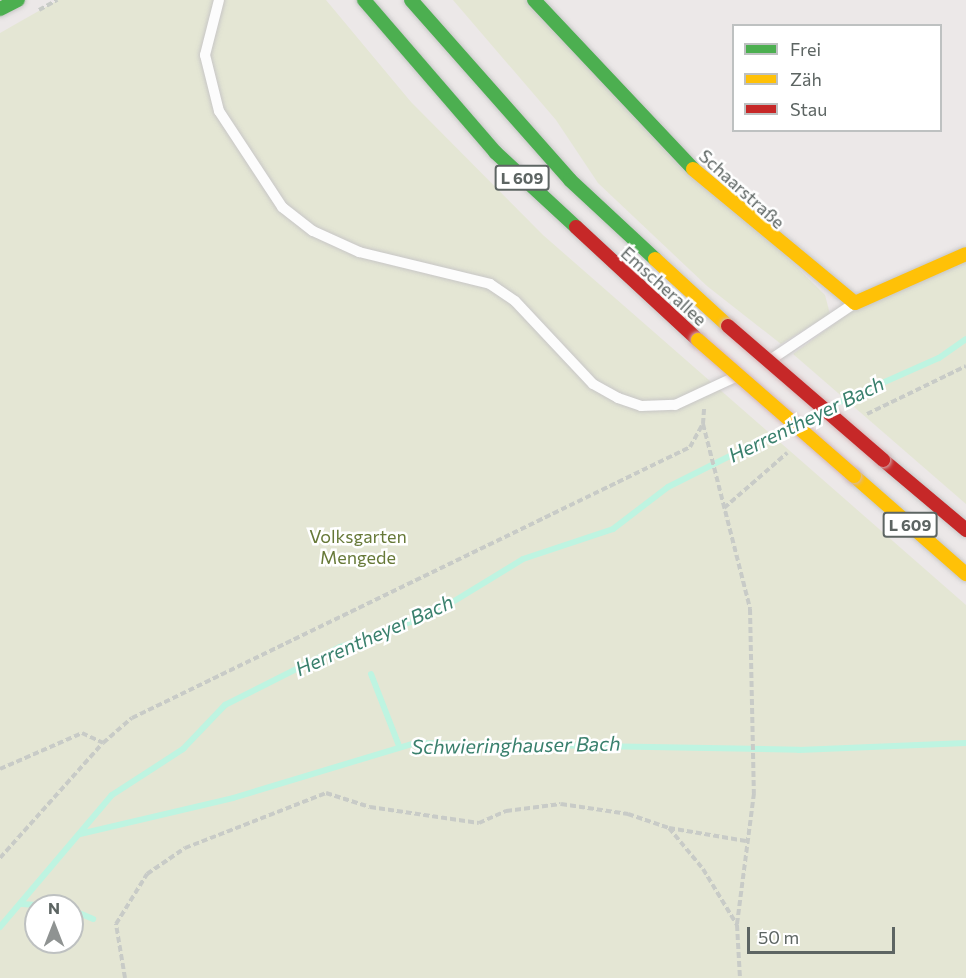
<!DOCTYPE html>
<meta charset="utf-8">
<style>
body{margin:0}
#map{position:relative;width:966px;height:978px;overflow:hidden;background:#ece8e8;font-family:Commissioner,sans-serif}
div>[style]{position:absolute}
.green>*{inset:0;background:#e4e6d4}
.stream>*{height:6px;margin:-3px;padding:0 3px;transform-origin:3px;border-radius:3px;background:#bef4e1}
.path>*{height:4px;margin-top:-2px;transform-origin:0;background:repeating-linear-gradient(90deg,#c8cbc7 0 6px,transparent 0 9px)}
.roads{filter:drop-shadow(0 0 2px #c7c6c6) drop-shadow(0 0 2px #c7c6c6)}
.lane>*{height:10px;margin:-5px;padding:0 5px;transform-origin:5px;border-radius:5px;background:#fcfcfc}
.fast>*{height:14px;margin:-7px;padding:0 7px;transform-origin:7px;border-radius:7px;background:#4caf50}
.slow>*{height:14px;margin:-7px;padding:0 7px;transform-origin:7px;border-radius:7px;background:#ffc107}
.jam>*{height:14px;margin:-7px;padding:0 7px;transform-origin:7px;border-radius:7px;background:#c62828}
.bridges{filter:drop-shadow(0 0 2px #d2b8b9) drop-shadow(0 0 2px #d2b8b9)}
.slow-bridge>*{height:14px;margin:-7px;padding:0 7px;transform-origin:7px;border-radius:7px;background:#ffc107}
.jam-bridge>*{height:14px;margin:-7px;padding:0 7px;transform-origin:7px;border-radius:7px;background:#c62828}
span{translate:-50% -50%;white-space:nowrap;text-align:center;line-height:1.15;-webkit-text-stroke:5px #fff;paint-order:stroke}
.shield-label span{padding:2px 4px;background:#fff;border:2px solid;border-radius:4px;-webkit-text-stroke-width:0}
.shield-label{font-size:16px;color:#5d6563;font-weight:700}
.street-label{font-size:18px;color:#5d6563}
.park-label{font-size:18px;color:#677938}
.water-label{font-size:20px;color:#39806d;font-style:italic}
.legend{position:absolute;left:732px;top:24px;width:210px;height:108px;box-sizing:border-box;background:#fff;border:2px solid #bec1c1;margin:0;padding:8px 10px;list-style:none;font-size:18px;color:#5d6563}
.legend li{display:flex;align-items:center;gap:12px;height:30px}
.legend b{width:30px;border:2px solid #bec1c1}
.north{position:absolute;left:24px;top:894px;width:60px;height:60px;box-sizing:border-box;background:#fff;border:2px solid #bec1c1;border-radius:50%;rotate:0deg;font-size:16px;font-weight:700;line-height:24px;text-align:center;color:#5d6563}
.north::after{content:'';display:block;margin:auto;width:21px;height:27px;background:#8f9392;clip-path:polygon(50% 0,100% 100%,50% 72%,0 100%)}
.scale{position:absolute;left:747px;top:927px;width:148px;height:27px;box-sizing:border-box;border:3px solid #5d6563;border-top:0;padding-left:8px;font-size:18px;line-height:21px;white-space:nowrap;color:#5d6563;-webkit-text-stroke:4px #fff;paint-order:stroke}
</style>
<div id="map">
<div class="green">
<i style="clip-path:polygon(evenodd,58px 0,326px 0,411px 102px,543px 235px,966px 605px,966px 978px,0 978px,0 33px,58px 0,36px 906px,72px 906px,72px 942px,36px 942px,36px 906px)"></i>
<i style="clip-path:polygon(453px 0,527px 0,825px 295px,830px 314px,781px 344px,707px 286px,598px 183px,556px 120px)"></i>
<i style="clip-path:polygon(966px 258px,966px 504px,793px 354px,856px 308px)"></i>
</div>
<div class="stream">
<i style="left:835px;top:404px;width:114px;rotate:-23.9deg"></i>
<i style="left:939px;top:358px;width:33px;rotate:-35deg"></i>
<i style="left:371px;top:674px;width:77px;rotate:68.7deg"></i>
<i style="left:80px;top:834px;width:157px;rotate:-13.2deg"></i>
<i style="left:233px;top:798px;width:190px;rotate:-16.8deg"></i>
<i style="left:415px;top:743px;width:384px;rotate:1deg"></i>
<i style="left:799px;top:750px;width:167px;rotate:-2.4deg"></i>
<i style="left:22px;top:904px;width:32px;rotate:4deg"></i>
<i style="left:72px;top:910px;width:23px;rotate:23deg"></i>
<i style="left:0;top:927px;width:173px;rotate:-49.7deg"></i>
<i style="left:112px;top:795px;width:85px;rotate:-32.9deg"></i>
<i style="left:183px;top:749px;width:61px;rotate:-46.3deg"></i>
<i style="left:225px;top:705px;width:129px;rotate:-26.8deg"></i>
<i style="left:340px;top:647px;width:99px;rotate:-19.5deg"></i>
<i style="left:433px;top:614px;width:105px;rotate:-31.4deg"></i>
<i style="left:523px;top:559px;width:95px;rotate:-18.4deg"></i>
<i style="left:613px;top:529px;width:69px;rotate:-37.4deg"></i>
<i style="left:668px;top:487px;width:132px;rotate:-26.6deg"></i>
</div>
<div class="path">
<i style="left:39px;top:10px;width:21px;rotate:-29deg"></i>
<i style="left:867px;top:414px;width:110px;rotate:-25.9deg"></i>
<i style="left:703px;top:424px;width:191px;rotate:75.7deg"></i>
<i style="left:750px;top:609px;width:184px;rotate:88.8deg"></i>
<i style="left:754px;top:793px;width:132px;rotate:97.4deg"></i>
<i style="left:724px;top:508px;width:84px;rotate:-41.1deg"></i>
<i style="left:0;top:769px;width:90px;rotate:-23.7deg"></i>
<i style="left:82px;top:733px;width:23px;rotate:25deg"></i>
<i style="left:669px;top:828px;width:78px;rotate:9.6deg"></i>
<i style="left:0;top:858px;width:154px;rotate:-48.2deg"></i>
<i style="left:103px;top:743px;width:38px;rotate:-41deg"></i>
<i style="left:132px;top:718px;width:620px;rotate:-25.9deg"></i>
<i style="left:690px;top:447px;width:26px;rotate:-61deg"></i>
<i style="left:703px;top:424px;width:16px;rotate:-86deg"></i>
<i style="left:125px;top:978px;width:55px;rotate:-99.5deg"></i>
<i style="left:116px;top:924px;width:59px;rotate:-58.2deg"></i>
<i style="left:147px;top:874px;width:46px;rotate:-34.4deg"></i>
<i style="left:185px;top:848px;width:151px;rotate:-21.3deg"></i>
<i style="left:326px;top:793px;width:46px;rotate:17.7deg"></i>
<i style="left:370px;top:807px;width:110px;rotate:8.4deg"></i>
<i style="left:479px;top:823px;width:30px;rotate:-24deg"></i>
<i style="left:506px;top:811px;width:55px;rotate:-7.3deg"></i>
<i style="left:561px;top:804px;width:68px;rotate:8.5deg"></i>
<i style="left:628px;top:814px;width:43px;rotate:18.9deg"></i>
<i style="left:669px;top:828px;width:53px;rotate:50.3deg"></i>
<i style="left:703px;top:869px;width:66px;rotate:58.7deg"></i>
<i style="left:737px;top:925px;width:53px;rotate:86.8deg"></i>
</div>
<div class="roads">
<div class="lane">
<i style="left:219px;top:0;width:57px;rotate:104.3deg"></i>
<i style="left:205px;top:55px;width:58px;rotate:76deg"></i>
<i style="left:219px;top:111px;width:115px;rotate:56.7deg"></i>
<i style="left:282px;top:207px;width:39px;rotate:38deg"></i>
<i style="left:313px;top:231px;width:51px;rotate:24.5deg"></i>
<i style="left:359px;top:252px;width:135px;rotate:13.7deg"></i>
<i style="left:490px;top:284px;width:30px;rotate:34deg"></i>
<i style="left:515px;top:301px;width:114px;rotate:46.8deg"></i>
<i style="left:593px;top:384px;width:29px;rotate:29deg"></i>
<i style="left:618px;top:398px;width:24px;rotate:19deg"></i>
<i style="left:641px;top:406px;width:34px;rotate:-2deg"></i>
<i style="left:675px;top:405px;width:66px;rotate:-25deg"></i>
<i style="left:773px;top:358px;width:95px;rotate:-33.9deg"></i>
</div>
<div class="fast">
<i style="left:364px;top:0;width:201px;rotate:49.2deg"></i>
<i style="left:495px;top:152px;width:110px;rotate:42.8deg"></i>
<i style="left:411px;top:0;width:240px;rotate:48.5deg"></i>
<i style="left:570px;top:180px;width:116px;rotate:42.9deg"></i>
<i style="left:534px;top:0;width:232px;rotate:46.7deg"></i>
<i style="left:0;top:9px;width:20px;rotate:-27deg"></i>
</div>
<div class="slow">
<i style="left:693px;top:169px;width:210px;rotate:39.6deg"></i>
<i style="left:855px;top:303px;width:121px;rotate:-23.8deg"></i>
<i style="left:655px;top:259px;width:99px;rotate:42.5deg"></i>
<i style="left:854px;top:476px;width:149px;rotate:41.2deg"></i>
</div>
<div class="jam">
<i style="left:576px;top:227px;width:166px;rotate:42.8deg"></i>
<i style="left:883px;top:460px;width:109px;rotate:40.1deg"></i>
</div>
</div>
<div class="bridges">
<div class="slow-bridge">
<i style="left:698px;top:340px;width:207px;rotate:41.1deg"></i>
</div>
<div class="jam-bridge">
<i style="left:728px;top:326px;width:205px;rotate:40.8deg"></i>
</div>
</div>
<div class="shield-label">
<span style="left:522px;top:178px">L 609</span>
<span style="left:910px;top:525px">L 609</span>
</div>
<div class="street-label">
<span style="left:742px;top:189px;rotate:42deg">Schaarstraße</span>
<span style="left:664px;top:286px;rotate:42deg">Emscherallee</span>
</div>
<div class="park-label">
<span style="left:358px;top:547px">Volksgarten<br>Mengede</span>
</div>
<div class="water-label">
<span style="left:806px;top:419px;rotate:-26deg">Herrentheyer Bach</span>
<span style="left:374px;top:635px;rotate:-24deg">Herrentheyer Bach</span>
<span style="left:516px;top:745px;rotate:-1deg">Schwieringhauser Bach</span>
</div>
<ul class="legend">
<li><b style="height:8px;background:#4caf50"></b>Frei</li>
<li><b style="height:8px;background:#ffc107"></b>Zäh</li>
<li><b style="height:8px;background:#c62828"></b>Stau</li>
</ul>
<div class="north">N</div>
<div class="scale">50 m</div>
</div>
